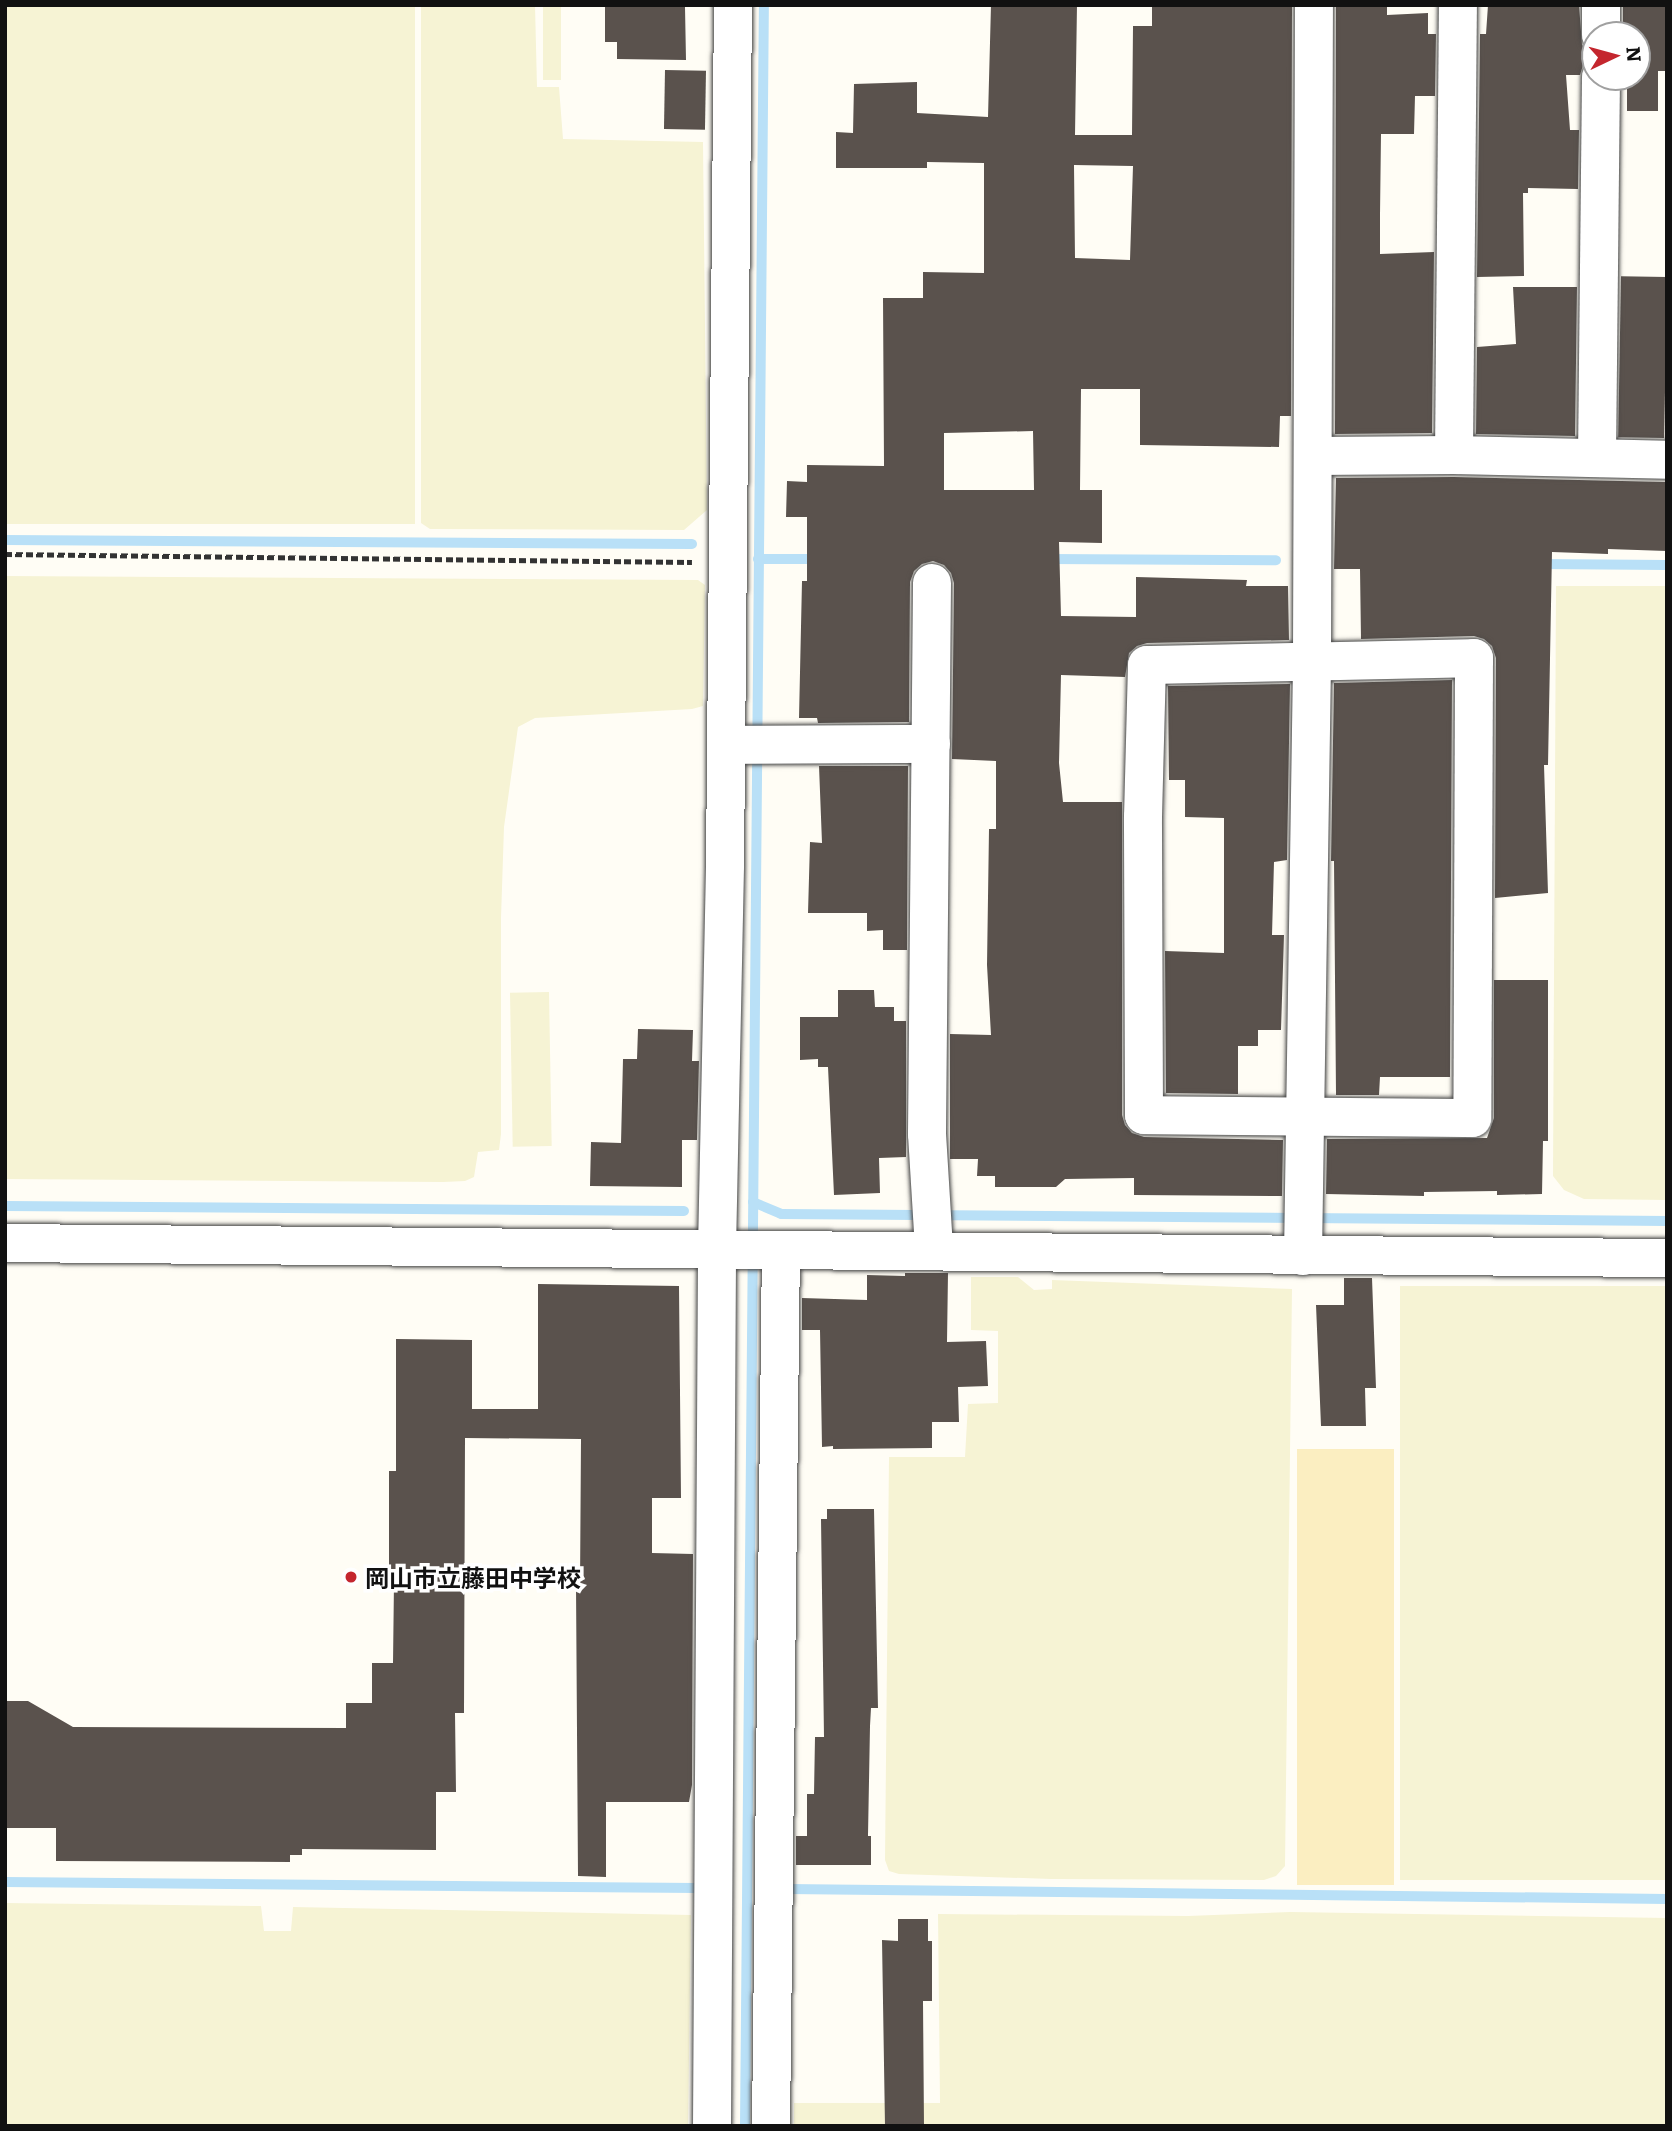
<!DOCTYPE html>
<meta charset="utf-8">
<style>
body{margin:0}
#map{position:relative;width:1672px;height:2131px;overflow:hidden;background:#fffdf5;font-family:Literata,"Noto Sans JP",serif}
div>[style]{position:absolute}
.farmland>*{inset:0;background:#f6f3d4;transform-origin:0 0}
.sand>*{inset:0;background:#fbeec1;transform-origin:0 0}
.stream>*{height:10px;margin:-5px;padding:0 5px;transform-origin:5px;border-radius:5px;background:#b9e0f7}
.building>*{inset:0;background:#5a524d;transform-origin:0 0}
.path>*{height:4.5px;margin-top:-2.25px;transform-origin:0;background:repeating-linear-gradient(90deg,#333 0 7px,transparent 0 10.5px)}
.roads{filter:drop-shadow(0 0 2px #444) drop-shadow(0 0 2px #444)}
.street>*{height:38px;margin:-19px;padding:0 19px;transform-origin:19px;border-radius:19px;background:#fff}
.dots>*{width:19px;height:19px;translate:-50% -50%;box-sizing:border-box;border:4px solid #fff;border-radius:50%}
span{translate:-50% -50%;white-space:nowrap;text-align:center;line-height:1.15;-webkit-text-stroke:7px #fff;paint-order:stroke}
.poi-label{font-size:24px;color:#111;font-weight:700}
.left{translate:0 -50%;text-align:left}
.frame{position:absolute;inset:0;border:7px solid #111;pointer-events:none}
.north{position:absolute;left:1581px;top:21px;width:70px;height:70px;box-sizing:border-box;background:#fff;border:2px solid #a0a0a0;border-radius:50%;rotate:85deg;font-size:19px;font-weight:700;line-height:28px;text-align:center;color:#111}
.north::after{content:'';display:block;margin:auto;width:24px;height:32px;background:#c4262e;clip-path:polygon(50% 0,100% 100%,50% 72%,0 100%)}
</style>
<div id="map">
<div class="farmland">
<i style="left:5px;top:5px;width:410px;height:519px"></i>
<i style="clip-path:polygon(421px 5px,535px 5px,537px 87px,559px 87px,563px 139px,703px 142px,707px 510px,684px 530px,430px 529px,421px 523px)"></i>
<i style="left:543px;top:5px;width:18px;height:75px"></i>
<i style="clip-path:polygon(5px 576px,698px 580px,705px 585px,703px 706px,692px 709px,535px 718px,518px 727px,504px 827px,501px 918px,501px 1134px,499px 1150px,478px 1152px,474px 1177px,465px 1181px,443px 1182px,5px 1179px)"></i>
<i style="clip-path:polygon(1556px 586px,1667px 586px,1667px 1200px,1584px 1199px,1564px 1190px,1553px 1176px)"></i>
<i style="left:549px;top:992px;width:154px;height:39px;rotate:89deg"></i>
<i style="clip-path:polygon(971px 1277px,1018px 1277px,1034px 1290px,1052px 1289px,1052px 1280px,1292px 1289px,1285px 1866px,1276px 1876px,1264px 1880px,1051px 1879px,899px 1874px,889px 1871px,885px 1860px,889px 1457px,965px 1457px,968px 1404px,998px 1403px,998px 1331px,971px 1330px)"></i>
<i style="left:1667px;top:1286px;width:594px;height:267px;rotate:90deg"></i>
<i style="clip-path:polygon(5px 1903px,261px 1906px,264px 1931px,291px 1931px,293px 1907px,691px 1915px,688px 2126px,5px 2126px)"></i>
<i style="clip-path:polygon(1290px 1912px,1667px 1918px,1667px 2126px,794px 2126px,794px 2103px,940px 2103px,938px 1914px,1188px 1916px)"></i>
</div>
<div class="sand">
<i style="left:1297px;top:1449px;width:97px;height:436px"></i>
</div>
<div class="stream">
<i style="left:5px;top:540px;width:687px;rotate:0.33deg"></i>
<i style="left:758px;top:559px;width:60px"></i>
<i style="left:1048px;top:559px;width:228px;rotate:0.3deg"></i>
<i style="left:1540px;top:564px;width:127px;rotate:0.5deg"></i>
<i style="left:753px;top:1202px;width:30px;rotate:23deg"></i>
<i style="left:781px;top:1214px;width:886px;rotate:0.45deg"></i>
<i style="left:5px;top:1206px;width:679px;rotate:0.42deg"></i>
<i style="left:5px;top:1882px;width:692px;rotate:0.5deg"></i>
<i style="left:787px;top:1889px;width:880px;rotate:0.65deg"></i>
<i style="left:745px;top:2126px;width:2121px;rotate:-89.49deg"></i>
</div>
<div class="building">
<i style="clip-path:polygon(605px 5px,685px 7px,686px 60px,617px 59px,617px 42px,605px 42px)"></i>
<i style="clip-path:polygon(evenodd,991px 5px,1077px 5px,1075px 135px,1132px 135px,1133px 26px,1152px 26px,1152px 5px,1292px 5px,1291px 416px,1280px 416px,1279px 447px,1140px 445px,1140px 389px,1081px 389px,1080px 490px,1102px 490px,1102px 543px,1059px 542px,1061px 616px,1136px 617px,1136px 577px,1247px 580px,1246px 586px,1288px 586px,1289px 640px,1147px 643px,1137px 646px,1129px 653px,1125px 677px,1061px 675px,1059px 763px,1063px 802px,1122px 802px,1122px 1115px,1125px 1125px,1132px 1133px,1144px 1137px,1283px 1140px,1282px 1196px,1134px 1195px,1134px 1178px,1065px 1179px,1056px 1187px,995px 1187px,995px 1176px,977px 1176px,978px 1159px,950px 1159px,950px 1034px,991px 1035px,987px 965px,989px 829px,996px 829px,996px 761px,952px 759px,954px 583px,951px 573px,944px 565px,933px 561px,922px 564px,914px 571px,910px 582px,909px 722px,818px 723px,817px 718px,799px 718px,802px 581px,807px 581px,807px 517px,786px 517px,787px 481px,807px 482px,807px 465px,884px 466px,883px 298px,923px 298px,923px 272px,984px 273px,984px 163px,927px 162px,927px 168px,836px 168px,836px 132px,853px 133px,854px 84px,917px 82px,917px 113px,988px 117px,991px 5px,1074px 165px,1133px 166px,1130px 260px,1075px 258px,1074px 165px,991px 5px,1033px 431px,1034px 490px,944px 490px,944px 433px,1033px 431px)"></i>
<i style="clip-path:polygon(1340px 5px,1387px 5px,1387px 15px,1428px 13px,1428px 34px,1436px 34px,1435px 96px,1415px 96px,1414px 134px,1381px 134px,1380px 215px,1380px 254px,1434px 252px,1432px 433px,1335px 434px,1336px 6px)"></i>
<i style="clip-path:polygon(1488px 5px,1579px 5px,1582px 45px,1595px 55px,1583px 65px,1580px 75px,1566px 75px,1570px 130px,1579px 130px,1578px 189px,1528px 188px,1528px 193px,1523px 193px,1524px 276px,1477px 277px,1480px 34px,1486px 34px)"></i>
<i style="clip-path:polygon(1623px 5px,1667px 5px,1667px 71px,1658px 71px,1658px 111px,1627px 111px,1627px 77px,1637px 77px,1637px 35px,1623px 35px)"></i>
<i style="left:665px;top:70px;width:41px;height:59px;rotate:1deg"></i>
<i style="left:1667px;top:277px;width:161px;height:46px;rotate:91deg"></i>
<i style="clip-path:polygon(1513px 287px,1577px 287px,1575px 436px,1476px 434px,1477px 347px,1516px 344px)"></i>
<i style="clip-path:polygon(1454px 477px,1665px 482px,1667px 551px,1608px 549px,1608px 554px,1552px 552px,1548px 765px,1544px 765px,1548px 893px,1495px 898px,1496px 658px,1492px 646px,1484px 639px,1474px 636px,1361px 639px,1360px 569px,1334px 569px,1336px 478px)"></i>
<i style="clip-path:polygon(1452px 680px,1450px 1077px,1380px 1077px,1379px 1095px,1336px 1095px,1334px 861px,1331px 861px,1334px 683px)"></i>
<i style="clip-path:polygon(1290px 684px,1287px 860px,1274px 862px,1272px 935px,1284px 935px,1281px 1030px,1258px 1030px,1258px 1046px,1238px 1046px,1238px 1094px,1166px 1093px,1165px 951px,1224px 953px,1224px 818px,1185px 817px,1185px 780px,1169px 780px,1168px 686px)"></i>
<i style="clip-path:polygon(819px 766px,908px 766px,907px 950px,883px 950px,883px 930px,867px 931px,867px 913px,808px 913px,810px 842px,822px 843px)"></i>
<i style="clip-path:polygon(1494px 980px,1548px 980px,1548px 1141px,1543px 1141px,1542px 1194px,1497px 1195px,1497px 1191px,1424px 1192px,1424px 1196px,1326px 1194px,1327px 1139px,1487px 1138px,1494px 1118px)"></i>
<i style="clip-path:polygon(838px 990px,874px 990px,875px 1007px,894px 1007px,894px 1021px,906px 1021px,906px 1157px,879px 1158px,880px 1193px,834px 1195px,828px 1067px,818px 1067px,818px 1059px,800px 1060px,800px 1017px,838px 1017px)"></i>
<i style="clip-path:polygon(638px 1029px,693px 1030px,692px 1061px,699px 1061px,697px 1140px,682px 1140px,682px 1187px,590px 1186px,591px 1142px,621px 1143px,623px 1059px,637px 1059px)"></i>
<i style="clip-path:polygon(905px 1273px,948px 1273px,947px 1342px,986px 1341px,988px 1386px,958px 1387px,959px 1422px,932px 1422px,932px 1448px,833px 1449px,833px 1446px,822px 1447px,820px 1330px,802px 1330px,802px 1298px,867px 1300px,867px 1275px,905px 1276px)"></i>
<i style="clip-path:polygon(1344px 1278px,1372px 1278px,1376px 1388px,1365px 1388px,1366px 1426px,1321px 1426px,1316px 1305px,1344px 1305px)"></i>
<i style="clip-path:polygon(538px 1284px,679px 1286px,681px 1498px,652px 1498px,652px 1553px,693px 1554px,692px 1785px,689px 1802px,606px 1802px,606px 1877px,578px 1876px,576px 1586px,580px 1586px,581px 1439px,465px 1438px,464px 1713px,455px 1713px,456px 1792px,436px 1792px,436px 1850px,302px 1849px,302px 1855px,290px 1855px,290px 1862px,56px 1861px,56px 1828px,5px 1828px,5px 1701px,28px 1701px,73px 1727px,346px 1728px,346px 1703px,372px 1703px,372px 1663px,393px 1663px,394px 1581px,389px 1581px,389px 1471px,396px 1471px,396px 1339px,472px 1340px,472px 1409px,538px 1409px)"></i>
<i style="clip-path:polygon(827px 1509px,874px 1509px,878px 1708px,871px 1708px,870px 1726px,868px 1836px,871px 1836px,871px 1865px,796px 1865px,796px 1836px,807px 1836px,807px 1794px,814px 1794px,815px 1737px,824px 1737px,821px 1519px,827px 1519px)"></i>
<i style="clip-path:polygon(898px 1919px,928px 1919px,928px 1941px,932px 1941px,932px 2001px,923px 2001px,924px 2126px,885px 2126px,882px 1940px,898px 1941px)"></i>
</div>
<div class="path">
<i style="left:5px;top:554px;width:687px;rotate:0.67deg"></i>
</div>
<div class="roads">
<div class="street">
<i style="left:1601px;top:35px;width:30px;rotate:-90deg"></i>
<i style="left:1454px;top:455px;width:450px;rotate:-89.5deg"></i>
<i style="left:1313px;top:456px;width:141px;rotate:-0.4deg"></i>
<i style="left:1454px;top:455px;width:213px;rotate:1.3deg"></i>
<i style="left:1597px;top:458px;width:381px;rotate:-89.4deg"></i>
<i style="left:932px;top:583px;width:551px;rotate:90.52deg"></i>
<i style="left:927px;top:1134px;width:116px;rotate:86.5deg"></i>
<i style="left:1474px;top:658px;width:460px;rotate:90.2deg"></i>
<i style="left:1472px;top:1118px;width:328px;rotate:-179.5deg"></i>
<i style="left:1144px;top:1115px;width:298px;rotate:-90.2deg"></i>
<i style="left:1143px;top:817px;width:152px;rotate:-88.5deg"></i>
<i style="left:1147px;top:665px;width:327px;rotate:-1.2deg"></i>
<i style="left:726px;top:745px;width:205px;rotate:-0.3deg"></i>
<i style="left:5px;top:1243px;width:1662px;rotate:0.52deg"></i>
<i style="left:1303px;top:1256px;width:596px;rotate:-89.13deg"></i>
<i style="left:1312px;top:660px;width:655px;rotate:-89.83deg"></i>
<i style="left:712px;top:2126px;width:877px;rotate:-89.67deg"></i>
<i style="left:717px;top:1249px;width:384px;rotate:-88.8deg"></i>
<i style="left:725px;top:865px;width:860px;rotate:-89.47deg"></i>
<i style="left:771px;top:2126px;width:876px;rotate:-89.35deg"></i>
</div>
</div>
<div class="dots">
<i style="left:351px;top:1577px;background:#c4262e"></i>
</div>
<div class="poi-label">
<span class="left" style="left:365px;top:1577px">岡山市立藤田中学校</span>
</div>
<div class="frame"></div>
<div class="north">N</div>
</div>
